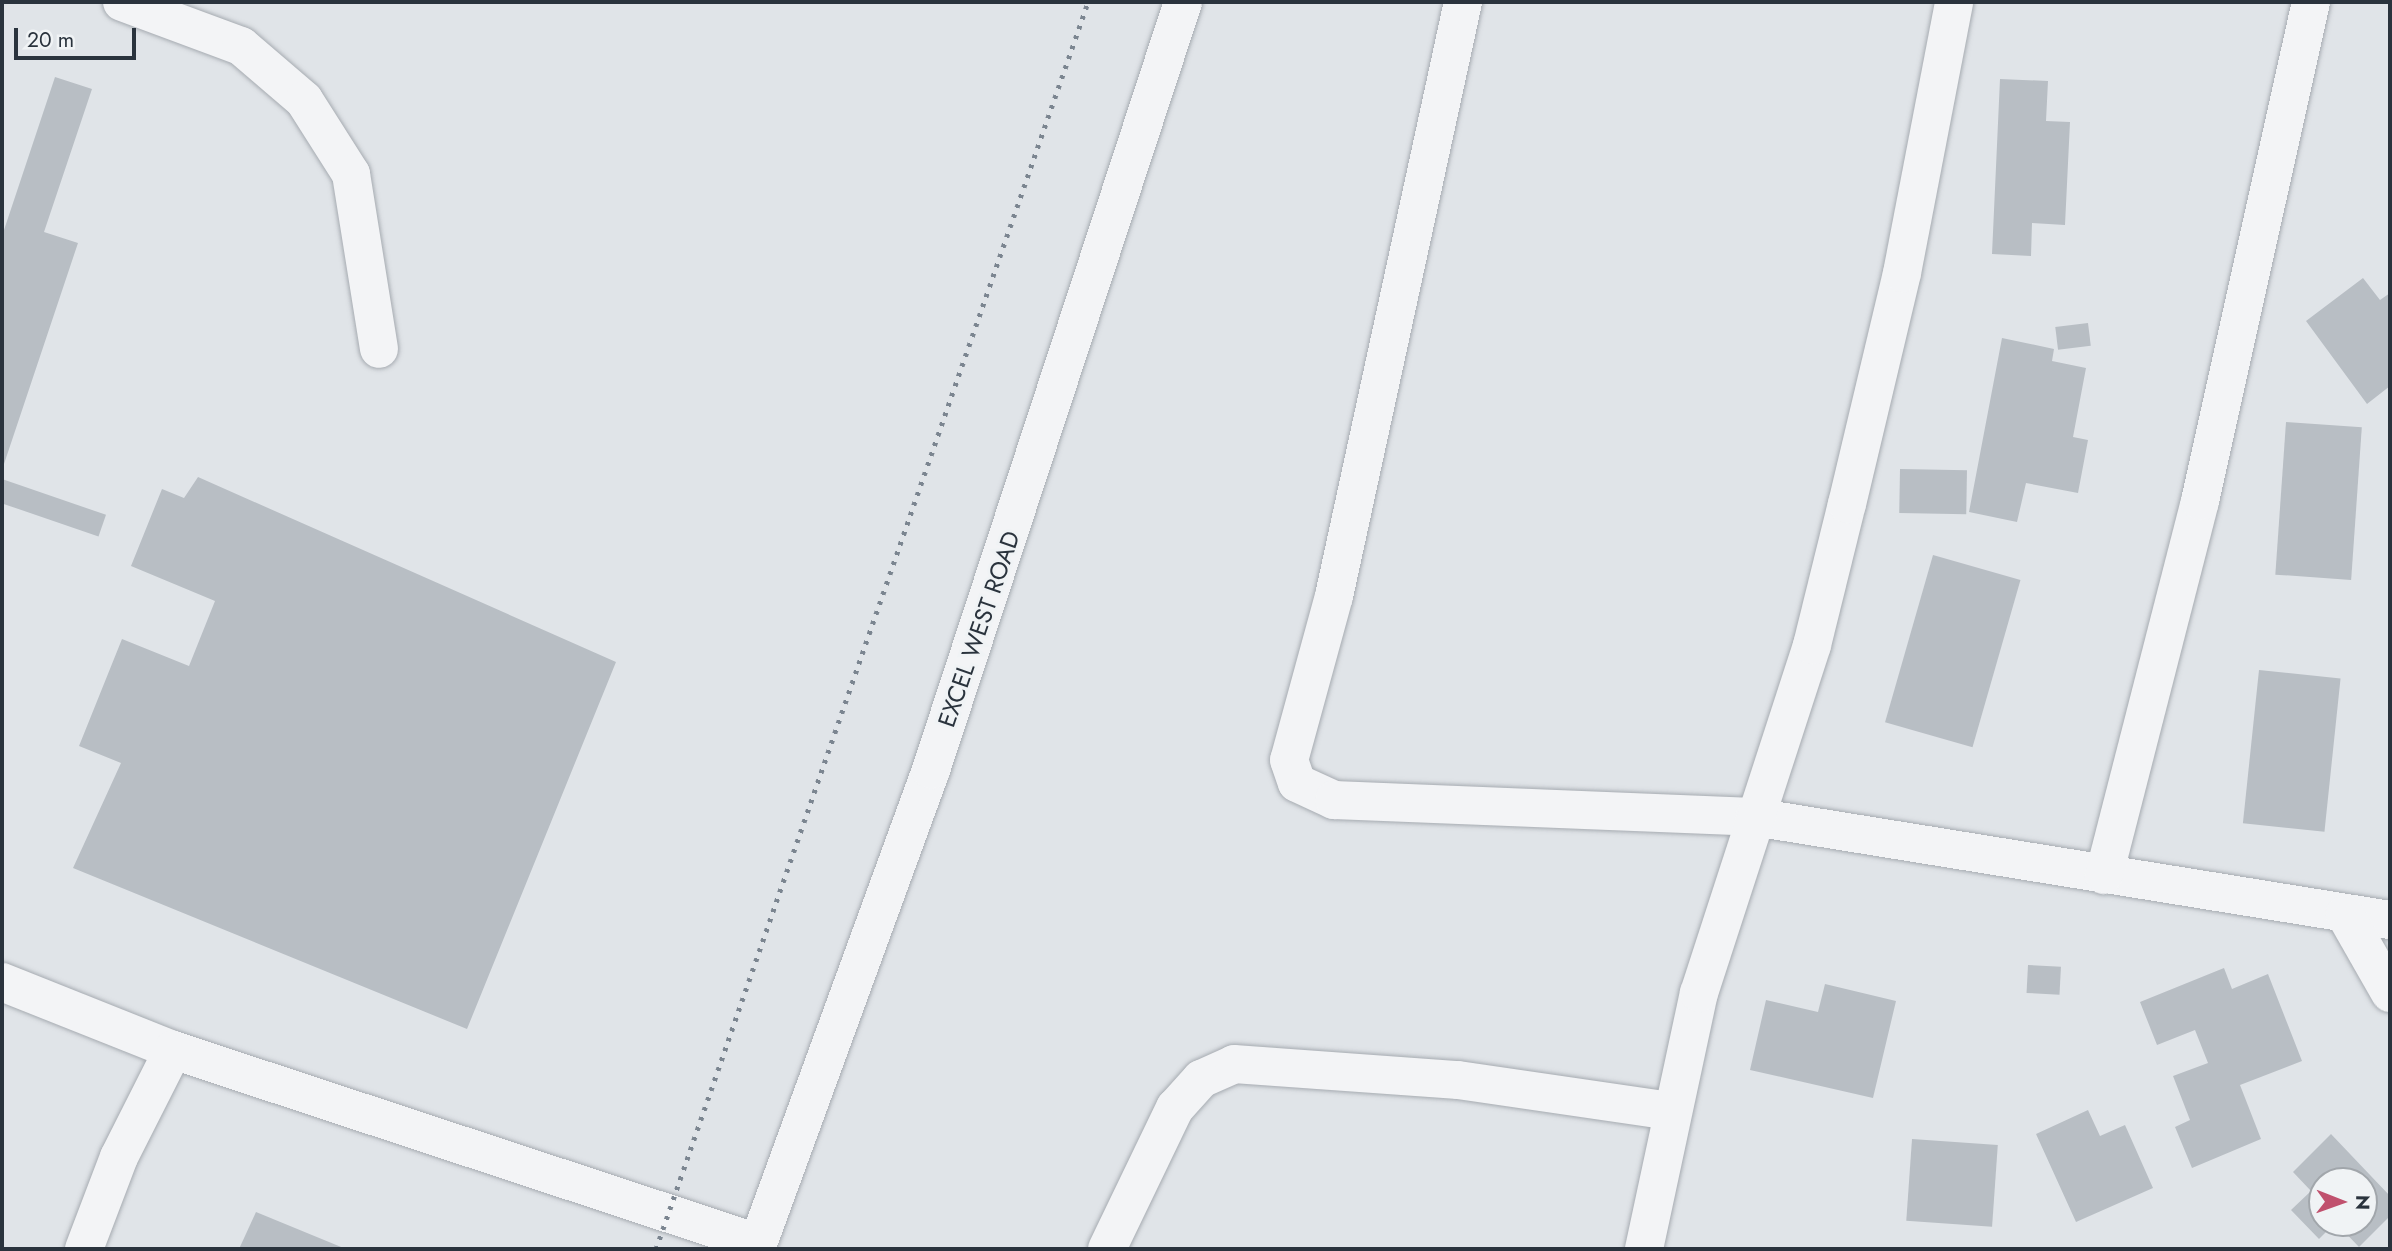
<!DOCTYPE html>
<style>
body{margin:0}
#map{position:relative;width:2392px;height:1251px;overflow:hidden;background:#e0e4e8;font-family:Jost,sans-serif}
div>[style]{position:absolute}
.building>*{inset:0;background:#b8bec4;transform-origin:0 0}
.roads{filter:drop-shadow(0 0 2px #a6abb1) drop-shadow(0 0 2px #a6abb1)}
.minor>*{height:38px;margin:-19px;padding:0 19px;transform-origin:19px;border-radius:19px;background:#f3f4f6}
.rail>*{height:5px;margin-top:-2.5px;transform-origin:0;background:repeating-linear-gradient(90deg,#7b8590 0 3.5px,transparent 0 10.5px)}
span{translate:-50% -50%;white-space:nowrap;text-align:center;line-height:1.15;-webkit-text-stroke:6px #f0f3f5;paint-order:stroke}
.street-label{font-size:24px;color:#2a333d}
.frame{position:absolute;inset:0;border:4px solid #2a333d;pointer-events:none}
.north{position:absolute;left:2308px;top:1167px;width:70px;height:70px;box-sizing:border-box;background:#f0f3f5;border:2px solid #a1a6ab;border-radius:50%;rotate:91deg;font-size:19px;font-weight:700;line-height:28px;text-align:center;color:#2a333d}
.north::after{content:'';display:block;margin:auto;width:24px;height:32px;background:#c0516e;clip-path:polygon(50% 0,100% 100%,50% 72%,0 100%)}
.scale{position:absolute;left:14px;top:28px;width:122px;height:32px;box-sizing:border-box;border:4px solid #2a333d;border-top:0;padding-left:9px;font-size:21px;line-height:24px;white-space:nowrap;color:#2a333d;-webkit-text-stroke:5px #f0f3f5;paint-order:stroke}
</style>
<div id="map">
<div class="building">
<i style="clip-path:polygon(55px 77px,92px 89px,44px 232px,78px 243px,2px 470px,2px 236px)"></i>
<i style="clip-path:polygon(2000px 79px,2048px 81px,2046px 121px,2070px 122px,2065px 225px,2032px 223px,2031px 256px,1992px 254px)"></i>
<i style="clip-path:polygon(2363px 278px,2380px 300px,2390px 293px,2390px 386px,2367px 404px,2306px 321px)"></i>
<i style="left:2088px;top:323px;width:23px;height:33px;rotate:83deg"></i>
<i style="clip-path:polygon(2002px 338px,2054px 349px,2052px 361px,2086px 368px,2073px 437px,2088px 440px,2078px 493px,2026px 483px,2017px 522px,1969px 512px)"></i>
<i style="left:2286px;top:422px;width:76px;height:153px;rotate:4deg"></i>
<i style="left:1900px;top:469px;width:67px;height:44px;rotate:1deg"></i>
<i style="clip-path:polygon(198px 477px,616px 662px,467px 1029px,73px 868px,121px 763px,79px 746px,122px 639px,189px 666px,215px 601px,131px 566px,162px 489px,184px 498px)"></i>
<i style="left:2px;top:479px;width:110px;height:23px;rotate:19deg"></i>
<i style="left:1933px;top:555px;width:91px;height:174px;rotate:16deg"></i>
<i style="left:2259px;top:670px;width:82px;height:154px;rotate:6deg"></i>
<i style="left:2028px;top:965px;width:33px;height:28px;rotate:3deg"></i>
<i style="clip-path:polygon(2224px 968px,2232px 989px,2268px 974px,2302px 1061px,2240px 1085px,2261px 1139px,2192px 1168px,2175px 1127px,2190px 1120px,2173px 1076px,2208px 1063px,2195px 1030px,2157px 1045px,2140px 1002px)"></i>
<i style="clip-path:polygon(1825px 984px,1896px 1001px,1873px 1098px,1750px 1070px,1766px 1000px,1818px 1012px)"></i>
<i style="clip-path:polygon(2088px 1110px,2100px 1136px,2125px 1125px,2153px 1188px,2076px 1222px,2036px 1134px)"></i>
<i style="clip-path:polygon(2331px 1134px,2390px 1196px,2390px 1216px,2359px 1247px,2336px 1223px,2364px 1223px,2364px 1181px,2322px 1181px,2322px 1223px,2335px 1223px,2319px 1239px,2291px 1210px,2311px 1191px,2293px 1172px)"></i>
<i style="left:1912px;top:1139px;width:86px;height:82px;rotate:4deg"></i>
<i style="clip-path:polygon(256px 1212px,346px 1249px,239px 1249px)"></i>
</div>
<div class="roads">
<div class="minor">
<i style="left:122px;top:2px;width:127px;rotate:20.3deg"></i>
<i style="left:241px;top:46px;width:83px;rotate:40.6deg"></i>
<i style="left:304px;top:100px;width:88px;rotate:57.6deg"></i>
<i style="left:351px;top:174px;width:177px;rotate:80.9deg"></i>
<i style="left:1463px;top:2px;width:608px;rotate:102.25deg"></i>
<i style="left:1334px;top:596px;width:170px;rotate:105.3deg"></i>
<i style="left:1289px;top:760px;width:24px;rotate:71deg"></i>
<i style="left:1297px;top:783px;width:41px;rotate:24.7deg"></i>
<i style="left:1334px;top:800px;width:420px;rotate:2.3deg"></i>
<i style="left:1754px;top:817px;width:644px;rotate:9.2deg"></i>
<i style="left:2104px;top:875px;width:386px;rotate:-75.6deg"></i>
<i style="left:2200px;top:501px;width:511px;rotate:-77.46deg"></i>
<i style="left:2345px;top:914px;width:91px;rotate:60.3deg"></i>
<i style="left:2px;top:982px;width:184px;rotate:21.7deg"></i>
<i style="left:173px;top:1050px;width:616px;rotate:18.26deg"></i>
<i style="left:84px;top:1249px;width:98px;rotate:-69.2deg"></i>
<i style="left:119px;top:1157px;width:120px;rotate:-63.2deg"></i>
<i style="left:756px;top:1249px;width:510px;rotate:-69.93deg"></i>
<i style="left:931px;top:770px;width:808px;rotate:-71.83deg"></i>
<i style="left:1107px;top:1249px;width:157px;rotate:-64.3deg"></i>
<i style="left:1175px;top:1108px;width:39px;rotate:-48deg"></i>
<i style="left:1201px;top:1079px;width:36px;rotate:-24deg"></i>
<i style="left:1234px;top:1064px;width:225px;rotate:4.1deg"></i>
<i style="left:1458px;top:1080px;width:215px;rotate:8.3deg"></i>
<i style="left:1644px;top:1249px;width:262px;rotate:-77.9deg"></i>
<i style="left:1699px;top:993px;width:366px;rotate:-72deg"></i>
<i style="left:1812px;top:645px;width:145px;rotate:-76.1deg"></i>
<i style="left:1847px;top:504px;width:237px;rotate:-76.6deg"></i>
<i style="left:1902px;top:273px;width:276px;rotate:-79.1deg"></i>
</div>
</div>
<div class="rail">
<i style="left:656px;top:1249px;width:1320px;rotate:-70.89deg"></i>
</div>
<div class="street-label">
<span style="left:979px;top:629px;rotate:-71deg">EXCEL WEST ROAD</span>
</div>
<div class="frame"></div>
<div class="north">N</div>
<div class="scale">20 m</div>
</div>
